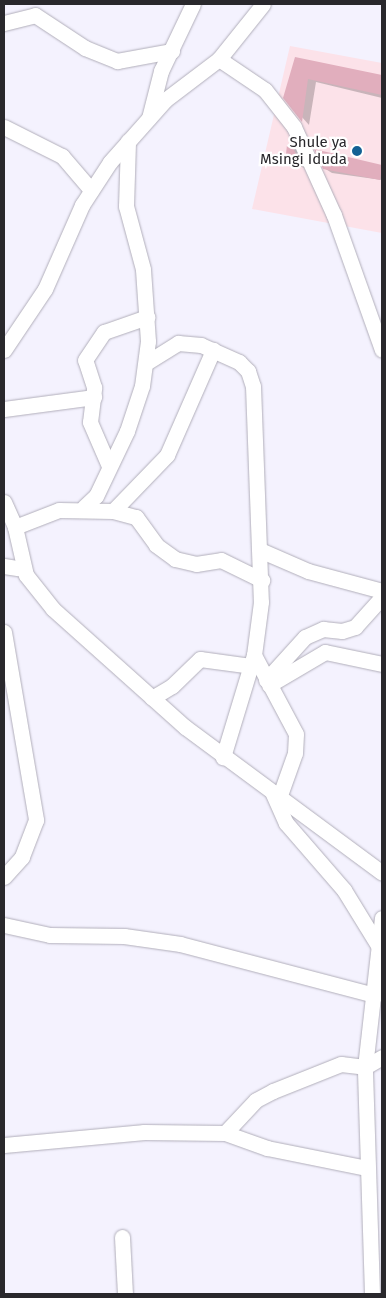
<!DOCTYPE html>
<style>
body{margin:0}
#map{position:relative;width:386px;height:1298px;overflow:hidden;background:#f4f2fe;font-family:"Fira Sans",sans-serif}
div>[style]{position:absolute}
.education>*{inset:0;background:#fce2e9}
.shadow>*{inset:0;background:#0003}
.building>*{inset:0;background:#e1aebd}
.roads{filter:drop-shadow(0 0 1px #b1aeba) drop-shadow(0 0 1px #b1aeba)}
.street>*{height:15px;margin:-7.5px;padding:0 7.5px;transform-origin:7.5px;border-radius:7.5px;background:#fff}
.dots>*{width:14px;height:14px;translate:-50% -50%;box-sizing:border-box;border:2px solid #fff;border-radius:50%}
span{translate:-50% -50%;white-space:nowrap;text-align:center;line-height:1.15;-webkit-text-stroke:4.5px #fff;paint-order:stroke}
.poi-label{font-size:15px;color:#29282c}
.right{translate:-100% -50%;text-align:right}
.frame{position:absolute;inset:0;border:5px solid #29282c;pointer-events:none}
</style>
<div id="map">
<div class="education">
<i style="clip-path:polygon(290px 46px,382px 63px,382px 233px,252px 209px)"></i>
</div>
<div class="shadow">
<i style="clip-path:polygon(296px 59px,382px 77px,382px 98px,316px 82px,309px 125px,285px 98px)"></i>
<i style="clip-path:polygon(292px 147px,300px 152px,308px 169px,286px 162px)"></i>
<i style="clip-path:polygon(316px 151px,382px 166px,382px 180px,332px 173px,324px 168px)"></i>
</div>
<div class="building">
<i style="clip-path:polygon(295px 57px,382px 75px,382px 95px,308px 79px,302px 122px,283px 98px)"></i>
<i style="clip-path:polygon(287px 145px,292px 146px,301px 165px,285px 163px)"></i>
<i style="clip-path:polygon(314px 149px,382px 165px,380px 180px,323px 169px)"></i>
</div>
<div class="roads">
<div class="street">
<i style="left:4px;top:23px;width:32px;rotate:-14deg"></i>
<i style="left:35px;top:15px;width:60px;rotate:33.4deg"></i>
<i style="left:85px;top:48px;width:35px;rotate:22deg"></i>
<i style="left:117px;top:61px;width:56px;rotate:-10.3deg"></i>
<i style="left:219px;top:59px;width:55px;rotate:34deg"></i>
<i style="left:265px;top:90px;width:47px;rotate:51.9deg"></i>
<i style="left:294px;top:127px;width:97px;rotate:65.6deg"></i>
<i style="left:334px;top:215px;width:143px;rotate:70.4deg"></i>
<i style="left:149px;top:118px;width:49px;rotate:-75.7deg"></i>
<i style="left:161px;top:71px;width:74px;rotate:-64.5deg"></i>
<i style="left:4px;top:127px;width:65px;rotate:26.6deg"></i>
<i style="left:62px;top:156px;width:45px;rotate:49.5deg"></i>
<i style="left:4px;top:350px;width:73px;rotate:-56.1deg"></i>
<i style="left:45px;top:289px;width:92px;rotate:-66.2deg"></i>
<i style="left:82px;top:205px;width:51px;rotate:-56.9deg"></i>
<i style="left:110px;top:162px;width:83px;rotate:-48.4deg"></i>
<i style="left:165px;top:100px;width:68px;rotate:-37.2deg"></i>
<i style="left:219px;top:59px;width:70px;rotate:-51.3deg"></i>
<i style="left:146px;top:363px;width:38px;rotate:-32deg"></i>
<i style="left:178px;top:343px;width:23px;rotate:5deg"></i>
<i style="left:201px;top:345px;width:42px;rotate:24.1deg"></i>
<i style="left:239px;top:362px;width:13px;rotate:45deg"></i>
<i style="left:248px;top:371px;width:16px;rotate:72deg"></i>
<i style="left:253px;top:386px;width:216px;rotate:87.9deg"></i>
<i style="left:261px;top:602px;width:53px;rotate:97.5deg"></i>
<i style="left:254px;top:655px;width:107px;rotate:106.9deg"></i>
<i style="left:4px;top:409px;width:91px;rotate:-7.6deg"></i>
<i style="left:109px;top:466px;width:48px;rotate:-113.4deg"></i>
<i style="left:90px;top:422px;width:35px;rotate:-83deg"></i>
<i style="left:94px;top:387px;width:28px;rotate:-108deg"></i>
<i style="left:85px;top:360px;width:34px;rotate:-56deg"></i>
<i style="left:104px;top:332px;width:46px;rotate:-19.2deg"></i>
<i style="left:4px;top:502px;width:27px;rotate:66deg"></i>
<i style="left:15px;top:527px;width:49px;rotate:77.1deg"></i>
<i style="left:26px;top:575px;width:43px;rotate:51.5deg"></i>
<i style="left:53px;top:609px;width:177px;rotate:41.8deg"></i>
<i style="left:185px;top:727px;width:245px;rotate:36.5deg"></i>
<i style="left:84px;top:507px;width:16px;rotate:-43deg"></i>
<i style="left:96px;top:496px;width:72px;rotate:-64.5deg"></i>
<i style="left:127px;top:431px;width:47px;rotate:-71.6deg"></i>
<i style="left:142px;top:386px;width:45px;rotate:-82.4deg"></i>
<i style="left:148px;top:341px;width:72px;rotate:-94deg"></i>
<i style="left:143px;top:269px;width:65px;rotate:-105.1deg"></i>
<i style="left:126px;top:206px;width:65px;rotate:-88.2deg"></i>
<i style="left:113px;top:511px;width:78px;rotate:-46deg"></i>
<i style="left:167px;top:455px;width:115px;rotate:-66.3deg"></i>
<i style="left:15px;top:527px;width:47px;rotate:-21.1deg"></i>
<i style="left:59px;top:510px;width:54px;rotate:1.1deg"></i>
<i style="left:113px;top:511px;width:24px;rotate:15deg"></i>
<i style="left:136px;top:517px;width:34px;rotate:54deg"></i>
<i style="left:156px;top:545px;width:24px;rotate:36deg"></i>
<i style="left:175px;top:559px;width:22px;rotate:13deg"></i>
<i style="left:196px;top:564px;width:25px;rotate:-9deg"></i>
<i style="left:221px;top:560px;width:46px;rotate:26deg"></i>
<i style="left:262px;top:551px;width:50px;rotate:23.5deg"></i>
<i style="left:308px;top:571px;width:77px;rotate:15.1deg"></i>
<i style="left:4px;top:566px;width:20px;rotate:9deg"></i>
<i style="left:4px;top:632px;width:191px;rotate:80.3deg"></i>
<i style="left:36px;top:820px;width:40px;rotate:111deg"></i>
<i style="left:22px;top:857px;width:27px;rotate:132deg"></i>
<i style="left:254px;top:655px;width:89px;rotate:62deg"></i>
<i style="left:296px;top:734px;width:19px;rotate:93deg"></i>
<i style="left:295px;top:753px;width:48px;rotate:109.6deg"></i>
<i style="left:266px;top:680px;width:58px;rotate:-47.8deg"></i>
<i style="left:305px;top:637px;width:20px;rotate:-24deg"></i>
<i style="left:323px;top:629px;width:19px;rotate:6deg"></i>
<i style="left:342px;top:631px;width:14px;rotate:-17deg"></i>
<i style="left:355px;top:627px;width:40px;rotate:-48deg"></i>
<i style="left:269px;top:685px;width:65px;rotate:-30.5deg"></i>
<i style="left:325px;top:652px;width:58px;rotate:11.9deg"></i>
<i style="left:152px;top:698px;width:23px;rotate:-31deg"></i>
<i style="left:172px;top:686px;width:39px;rotate:-44deg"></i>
<i style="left:200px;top:659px;width:51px;rotate:7.8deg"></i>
<i style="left:273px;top:794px;width:32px;rotate:66deg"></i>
<i style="left:286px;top:823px;width:89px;rotate:49.1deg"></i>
<i style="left:344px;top:890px;width:67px;rotate:58.4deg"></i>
<i style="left:4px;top:925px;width:47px;rotate:12.3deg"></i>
<i style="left:50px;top:935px;width:74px;rotate:0.8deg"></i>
<i style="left:124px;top:936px;width:57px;rotate:8.1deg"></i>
<i style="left:180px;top:944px;width:202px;rotate:14.7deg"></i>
<i style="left:225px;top:1133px;width:45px;rotate:-46.8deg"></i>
<i style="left:256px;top:1100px;width:19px;rotate:-28deg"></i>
<i style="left:273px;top:1091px;width:73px;rotate:-21.7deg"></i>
<i style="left:341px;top:1064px;width:24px;rotate:7deg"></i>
<i style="left:365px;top:1067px;width:20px;rotate:-30deg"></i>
<i style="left:4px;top:1145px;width:141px;rotate:-5.3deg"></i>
<i style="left:144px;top:1132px;width:81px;rotate:0.7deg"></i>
<i style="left:225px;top:1133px;width:45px;rotate:19.7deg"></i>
<i style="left:267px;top:1148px;width:101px;rotate:11.4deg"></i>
<i style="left:122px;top:1237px;width:57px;rotate:87deg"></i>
<i style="left:372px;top:1294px;width:227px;rotate:-91.8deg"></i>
<i style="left:365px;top:1067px;width:150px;rotate:-83.5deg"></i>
</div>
</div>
<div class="dots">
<i style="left:357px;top:151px;background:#136194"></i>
</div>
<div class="poi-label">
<span class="right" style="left:347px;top:151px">Shule ya<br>Msingi Iduda</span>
</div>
<div class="frame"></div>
</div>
